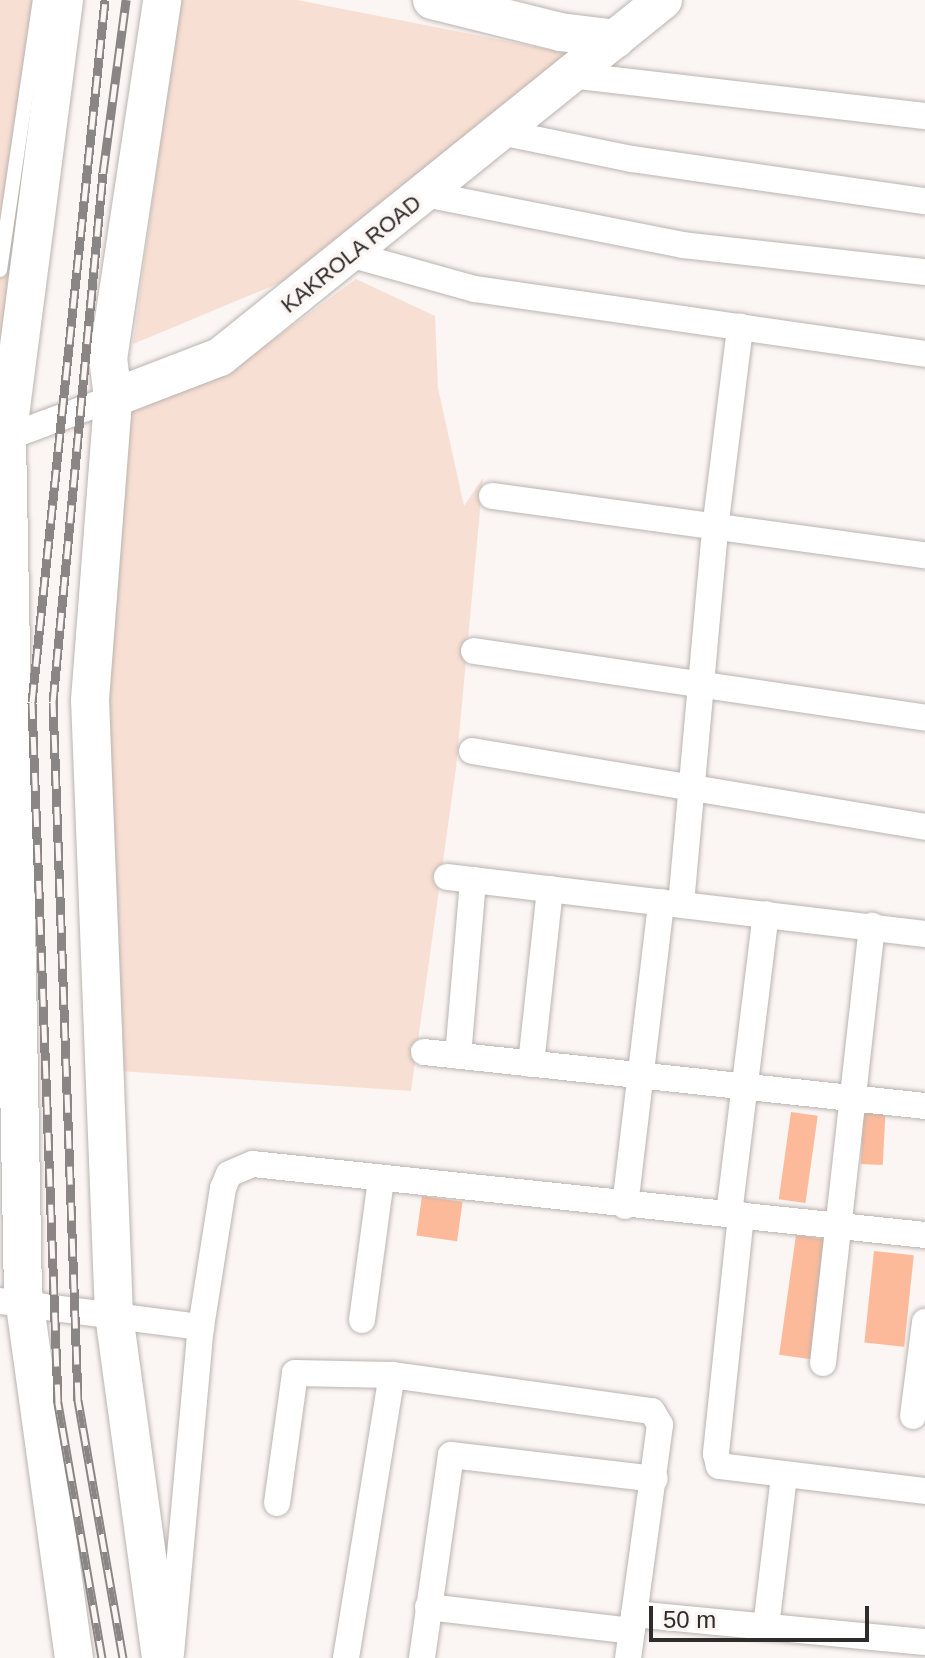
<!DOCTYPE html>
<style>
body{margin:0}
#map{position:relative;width:925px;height:1658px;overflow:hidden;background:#fbf5f3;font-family:Arial,sans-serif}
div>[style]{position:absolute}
.green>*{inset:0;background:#f8dfd3}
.building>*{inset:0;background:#fcba9b;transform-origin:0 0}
.roads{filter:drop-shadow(0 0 2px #b9b4b1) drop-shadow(0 0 2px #b9b4b1)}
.lane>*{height:14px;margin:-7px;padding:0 7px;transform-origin:7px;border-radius:7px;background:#fff}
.street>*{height:26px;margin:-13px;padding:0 13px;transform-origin:13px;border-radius:13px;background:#fff}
.secondary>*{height:38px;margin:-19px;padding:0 19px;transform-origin:19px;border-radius:19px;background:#fff}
.rail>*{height:9px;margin-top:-4.5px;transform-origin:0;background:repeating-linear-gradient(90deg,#fbf5f3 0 18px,#8a8685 0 36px);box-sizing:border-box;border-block:2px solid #8a8685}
span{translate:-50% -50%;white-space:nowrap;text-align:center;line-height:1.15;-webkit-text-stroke:7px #fbf5f3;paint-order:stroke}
.street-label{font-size:22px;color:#2f2d2c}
.scale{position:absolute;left:649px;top:1606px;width:220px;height:36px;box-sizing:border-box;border:4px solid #2f2d2c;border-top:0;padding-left:10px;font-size:24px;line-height:28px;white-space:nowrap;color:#2f2d2c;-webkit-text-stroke:6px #fbf5f3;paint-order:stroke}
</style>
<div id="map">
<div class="green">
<i style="clip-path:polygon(0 0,47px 0,22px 153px,0 350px)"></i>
<i style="clip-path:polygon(180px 0,297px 0,572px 54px,306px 272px,133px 344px)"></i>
<i style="clip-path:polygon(356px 279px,435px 316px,438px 388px,464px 506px,483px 478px,456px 768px,411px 1091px,120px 1071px,104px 675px,124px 411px,246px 360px)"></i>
</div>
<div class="building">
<i style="left:864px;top:1102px;width:22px;height:62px;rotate:3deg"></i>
<i style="left:791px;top:1112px;width:27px;height:88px;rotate:8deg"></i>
<i style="left:422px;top:1196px;width:41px;height:40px;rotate:8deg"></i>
<i style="left:796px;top:1235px;width:37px;height:121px;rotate:8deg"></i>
<i style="left:874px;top:1251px;width:40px;height:92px;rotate:6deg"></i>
</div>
<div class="roads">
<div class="lane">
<i style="left:0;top:270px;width:273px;rotate:-81.6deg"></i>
</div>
<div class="street">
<i style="left:570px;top:75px;width:357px;rotate:6.6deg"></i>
<i style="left:500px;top:132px;width:135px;rotate:11.6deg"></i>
<i style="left:632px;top:159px;width:296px;rotate:8.2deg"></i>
<i style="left:425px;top:194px;width:263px;rotate:11.2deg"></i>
<i style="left:683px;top:245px;width:244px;rotate:6.4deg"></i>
<i style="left:353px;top:255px;width:127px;rotate:15.6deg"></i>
<i style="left:475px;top:289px;width:455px;rotate:8.2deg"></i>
<i style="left:0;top:440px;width:121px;rotate:-20.4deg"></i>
<i style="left:492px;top:496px;width:437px;rotate:7.8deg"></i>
<i style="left:474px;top:651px;width:456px;rotate:8.4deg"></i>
<i style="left:472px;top:751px;width:459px;rotate:9.5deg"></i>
<i style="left:447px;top:877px;width:481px;rotate:6.8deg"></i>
<i style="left:681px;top:904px;width:377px;rotate:-84.8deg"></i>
<i style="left:715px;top:529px;width:204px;rotate:-82.9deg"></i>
<i style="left:424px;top:1052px;width:504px;rotate:6.15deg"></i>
<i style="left:458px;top:1056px;width:177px;rotate:-85.1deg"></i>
<i style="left:531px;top:1064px;width:176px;rotate:-83.8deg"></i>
<i style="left:625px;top:1206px;width:306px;rotate:-83.2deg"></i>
<i style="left:729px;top:1214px;width:302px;rotate:-83deg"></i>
<i style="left:741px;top:1215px;width:240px;rotate:96deg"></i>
<i style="left:716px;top:1454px;width:12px;rotate:76deg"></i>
<i style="left:719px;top:1466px;width:208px;rotate:6.9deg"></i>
<i style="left:0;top:1301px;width:203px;rotate:7.4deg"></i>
<i style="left:201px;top:1327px;width:141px;rotate:-81deg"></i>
<i style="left:223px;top:1188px;width:15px;rotate:-67deg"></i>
<i style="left:229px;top:1174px;width:26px;rotate:-23deg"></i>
<i style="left:253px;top:1164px;width:676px;rotate:6.03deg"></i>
<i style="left:362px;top:1320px;width:142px;rotate:-82.3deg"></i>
<i style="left:823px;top:1363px;width:440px;rotate:-83.6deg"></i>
<i style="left:913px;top:1416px;width:95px;rotate:-82.7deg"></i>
<i style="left:277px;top:1503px;width:131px;rotate:-82.1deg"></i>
<i style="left:295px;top:1373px;width:97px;rotate:1.2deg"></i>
<i style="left:392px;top:1375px;width:262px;rotate:7.9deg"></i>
<i style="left:652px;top:1411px;width:16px;rotate:60deg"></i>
<i style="left:660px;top:1425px;width:235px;rotate:97.8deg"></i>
<i style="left:428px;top:1607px;width:205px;rotate:6.7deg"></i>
<i style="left:634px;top:1614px;width:292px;rotate:5.5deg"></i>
<i style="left:766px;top:1627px;width:152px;rotate:-83.2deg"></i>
<i style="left:171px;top:1654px;width:328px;rotate:-84.8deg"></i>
<i style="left:346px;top:1658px;width:287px;rotate:-80.8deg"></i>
<i style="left:422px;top:1658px;width:205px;rotate:-81.9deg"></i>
<i style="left:451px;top:1455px;width:205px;rotate:6.7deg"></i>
</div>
<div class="secondary">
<i style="left:64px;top:0;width:442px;rotate:97.4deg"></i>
<i style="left:7px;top:438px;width:853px;rotate:88.93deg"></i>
<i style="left:23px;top:1291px;width:371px;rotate:82.1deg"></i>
<i style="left:432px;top:0;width:132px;rotate:14deg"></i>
<i style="left:560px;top:32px;width:56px;rotate:7.1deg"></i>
<i style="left:113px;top:398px;width:115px;rotate:-21deg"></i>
<i style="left:220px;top:357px;width:569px;rotate:-38.86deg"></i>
<i style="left:161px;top:1658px;width:346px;rotate:-97.8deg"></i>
<i style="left:114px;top:1315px;width:615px;rotate:-92.23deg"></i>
<i style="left:90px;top:700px;width:303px;rotate:-85.6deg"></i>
<i style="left:113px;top:398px;width:39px;rotate:-97deg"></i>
<i style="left:108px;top:359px;width:363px;rotate:-81.4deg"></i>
</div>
</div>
<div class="rail">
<i style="left:102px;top:1658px;width:260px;rotate:-99.8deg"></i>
<i style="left:58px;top:1402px;width:700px;rotate:-92.13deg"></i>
<i style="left:32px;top:702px;width:706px;rotate:-84.06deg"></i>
<i style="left:123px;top:1658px;width:262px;rotate:-99.9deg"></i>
<i style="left:78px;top:1400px;width:698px;rotate:-92.05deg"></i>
<i style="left:53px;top:702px;width:531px;rotate:-84.6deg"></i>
<i style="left:103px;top:173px;width:175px;rotate:-82.4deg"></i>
</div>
<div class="street-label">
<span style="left:351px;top:254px;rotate:-39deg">KAKROLA ROAD</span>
</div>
<div class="scale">50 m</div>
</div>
